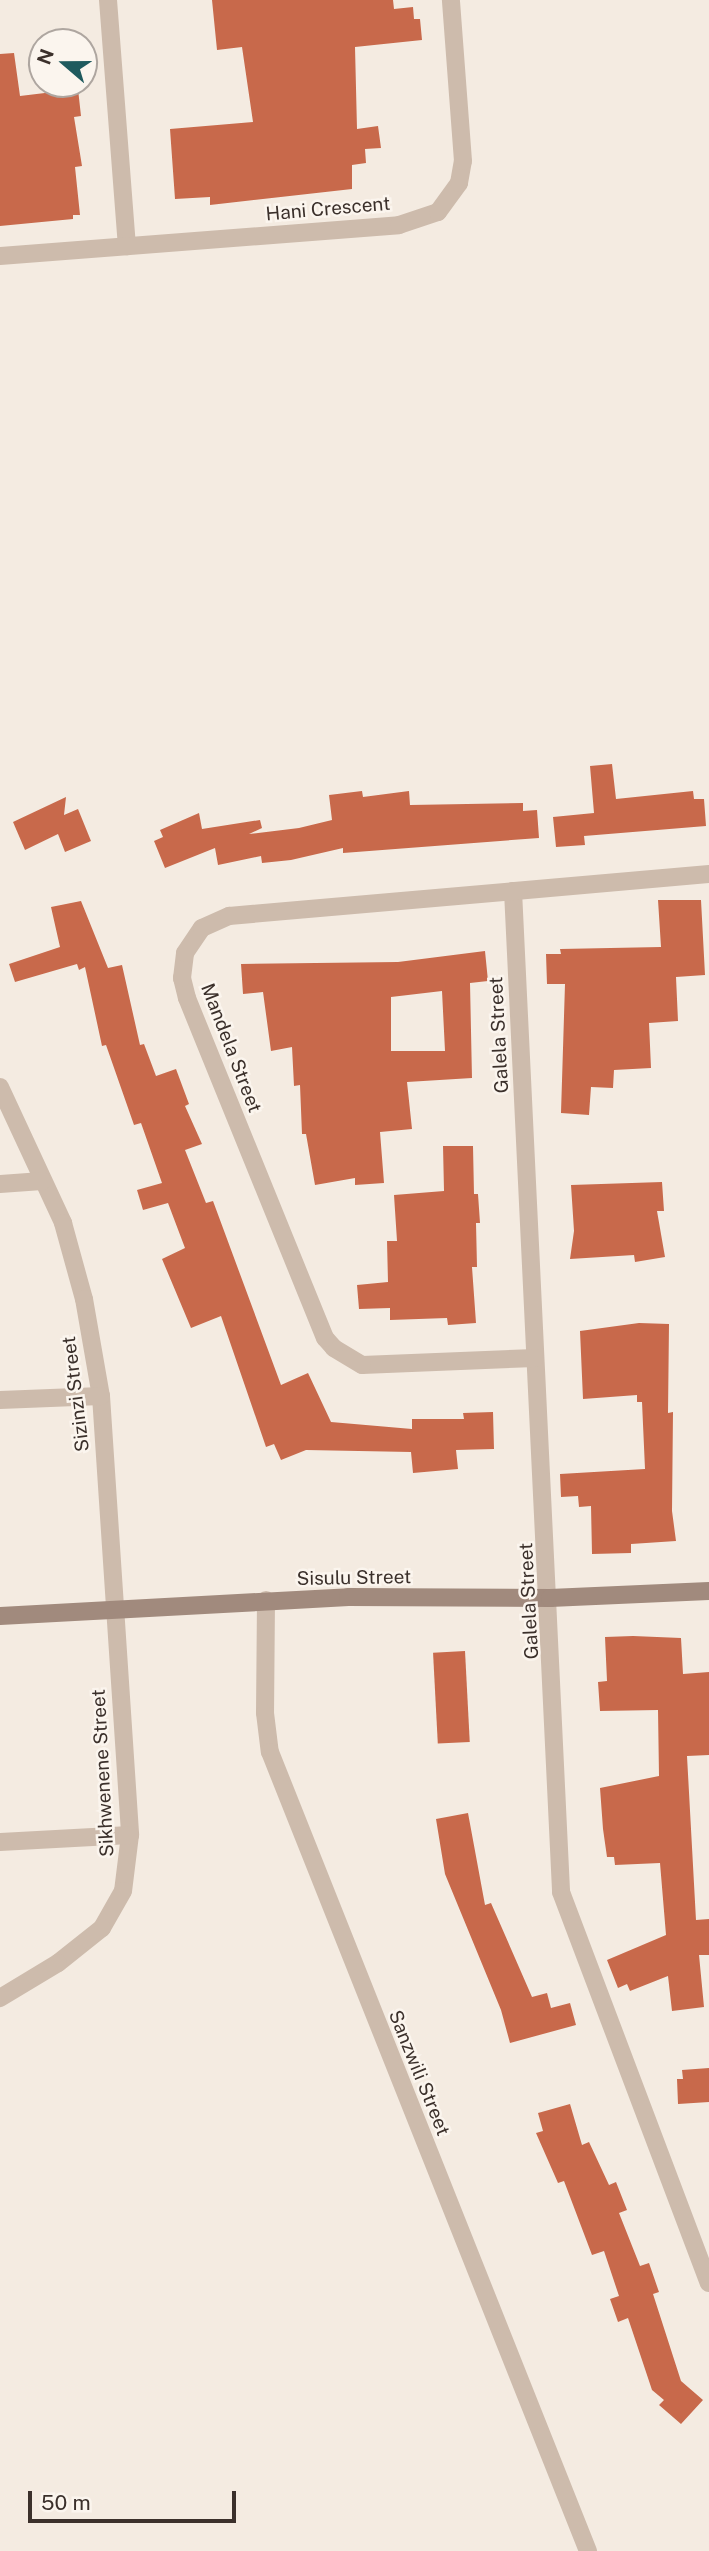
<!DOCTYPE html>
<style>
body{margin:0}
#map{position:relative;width:709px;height:2551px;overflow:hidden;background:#f4ebe1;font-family:"Public Sans",sans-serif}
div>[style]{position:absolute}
.building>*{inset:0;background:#c8694b;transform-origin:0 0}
.street>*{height:18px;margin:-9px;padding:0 9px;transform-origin:9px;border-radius:9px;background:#cdbbac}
.secondary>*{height:18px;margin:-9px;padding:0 9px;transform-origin:9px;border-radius:9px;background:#a18a7d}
span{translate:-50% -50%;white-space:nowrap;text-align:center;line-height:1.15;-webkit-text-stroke:5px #fbf5ee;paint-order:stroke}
.street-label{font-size:19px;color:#3b302b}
.north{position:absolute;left:28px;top:28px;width:70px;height:70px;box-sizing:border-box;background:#fbf5ee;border:2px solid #aea6a0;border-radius:50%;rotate:290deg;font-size:19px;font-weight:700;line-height:28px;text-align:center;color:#3b302b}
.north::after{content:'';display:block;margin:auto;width:24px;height:32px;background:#1f5a5e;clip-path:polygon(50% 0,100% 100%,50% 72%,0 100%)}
.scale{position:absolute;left:28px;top:2491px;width:208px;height:32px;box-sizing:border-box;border:4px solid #3b302b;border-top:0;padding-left:9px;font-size:21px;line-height:24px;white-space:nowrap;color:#3b302b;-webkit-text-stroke:5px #fbf5ee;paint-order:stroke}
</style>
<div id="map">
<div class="building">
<i style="clip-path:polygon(212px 0,393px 0,394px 9px,413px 7px,414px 19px,420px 19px,422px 40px,355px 47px,357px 129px,378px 126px,381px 148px,365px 149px,366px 163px,352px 165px,352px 189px,210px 205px,210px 197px,175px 199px,170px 129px,253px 122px,242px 47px,217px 50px)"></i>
<i style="clip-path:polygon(14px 53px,20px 96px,78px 89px,81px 116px,74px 117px,82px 166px,75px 167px,80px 215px,73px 215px,73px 219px,0 226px,0 54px)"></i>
<i style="clip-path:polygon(612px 764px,616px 799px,693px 791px,694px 799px,704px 799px,706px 826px,584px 836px,585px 845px,556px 847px,553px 817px,594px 813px,590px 766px)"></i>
<i style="clip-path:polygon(362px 791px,363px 797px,409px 791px,410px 805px,523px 803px,523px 811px,537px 810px,539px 838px,343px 853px,343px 848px,291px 860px,262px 863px,261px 856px,218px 865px,215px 848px,165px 868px,154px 841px,163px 837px,160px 830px,199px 813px,202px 829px,260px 820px,262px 828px,249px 834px,299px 828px,332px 820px,329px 795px)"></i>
<i style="clip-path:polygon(66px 797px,64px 815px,78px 809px,91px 841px,65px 852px,58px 834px,25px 850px,13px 822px)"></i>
<i style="clip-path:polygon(658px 900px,701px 900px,705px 975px,676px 977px,678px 1021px,649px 1023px,651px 1068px,614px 1070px,613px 1088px,591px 1087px,589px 1115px,561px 1113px,565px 984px,547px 984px,546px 954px,561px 954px,560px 949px,661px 947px)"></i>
<i style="clip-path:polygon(81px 901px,108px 968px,122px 965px,140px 1045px,144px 1044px,156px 1076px,176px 1069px,189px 1104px,185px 1106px,202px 1144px,185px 1150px,206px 1203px,213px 1201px,281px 1385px,308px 1373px,331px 1422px,412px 1429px,412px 1419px,464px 1419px,463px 1413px,493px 1412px,494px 1449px,456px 1450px,458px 1469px,413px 1473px,411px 1452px,306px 1450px,281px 1460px,274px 1444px,266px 1447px,221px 1316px,191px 1328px,162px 1259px,185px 1248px,168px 1203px,143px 1210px,137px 1190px,162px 1183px,141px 1123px,134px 1125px,106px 1045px,102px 1046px,85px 967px,79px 970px,77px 964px,15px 982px,9px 964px,60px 947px,51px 907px)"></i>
<i style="clip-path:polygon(evenodd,485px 951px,488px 981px,470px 983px,472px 1078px,407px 1082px,412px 1129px,380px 1132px,384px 1183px,355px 1185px,355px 1178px,315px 1185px,306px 1134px,302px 1134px,300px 1085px,294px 1086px,292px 1047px,271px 1051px,263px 992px,243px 994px,241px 964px,398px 962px,485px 951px,442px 991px,445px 1051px,391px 1051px,391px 997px,442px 991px)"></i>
<i style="clip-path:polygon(443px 1146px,473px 1146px,474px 1194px,478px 1194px,480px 1223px,476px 1223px,477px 1267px,472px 1267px,476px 1323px,448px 1325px,447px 1318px,390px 1320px,390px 1308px,359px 1309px,357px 1285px,388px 1282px,387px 1241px,397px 1241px,394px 1195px,444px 1191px)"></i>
<i style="clip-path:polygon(662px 1182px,664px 1211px,657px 1211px,665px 1257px,635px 1262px,634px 1255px,570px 1259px,574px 1231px,571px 1185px)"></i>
<i style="clip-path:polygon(639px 1323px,669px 1324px,668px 1413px,673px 1412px,672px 1511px,676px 1541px,631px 1544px,631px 1553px,592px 1554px,591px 1506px,579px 1507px,578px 1496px,561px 1497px,560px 1474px,645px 1469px,642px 1402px,637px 1402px,637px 1395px,583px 1399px,580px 1331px)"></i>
<i style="clip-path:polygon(633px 1636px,681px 1638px,683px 1674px,709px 1672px,709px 1755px,687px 1756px,696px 1920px,709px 1919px,709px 1955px,699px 1955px,704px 2007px,672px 2011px,668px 1976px,630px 1991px,627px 1984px,618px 1988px,607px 1960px,666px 1935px,660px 1863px,615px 1865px,614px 1857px,607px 1857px,603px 1829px,600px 1788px,659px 1776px,658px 1710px,600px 1711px,598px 1682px,607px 1681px,605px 1637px)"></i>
<i style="left:465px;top:1651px;width:91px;height:32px;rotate:87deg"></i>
<i style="clip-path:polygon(468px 1813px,485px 1905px,491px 1903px,532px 1997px,547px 1993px,551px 2008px,570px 2003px,576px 2025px,510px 2043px,501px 2010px,445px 1874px,436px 1819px)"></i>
<i style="clip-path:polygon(709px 2068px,709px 2102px,678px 2104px,677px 2079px,683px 2079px,682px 2070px)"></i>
<i style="clip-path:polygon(570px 2104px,582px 2145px,589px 2142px,609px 2185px,616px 2182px,627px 2210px,619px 2213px,640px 2266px,649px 2263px,659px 2292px,653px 2294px,681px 2381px,703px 2400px,681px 2424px,659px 2405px,664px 2400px,652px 2390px,628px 2318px,618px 2322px,610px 2299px,619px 2296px,604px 2251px,592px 2255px,564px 2181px,558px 2183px,536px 2133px,543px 2131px,538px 2113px)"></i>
</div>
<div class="street">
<i style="left:108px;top:0;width:247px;rotate:85.6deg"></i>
<i style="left:0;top:256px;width:400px;rotate:-4.4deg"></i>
<i style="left:399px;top:225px;width:41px;rotate:-18.4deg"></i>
<i style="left:438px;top:212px;width:36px;rotate:-54deg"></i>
<i style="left:459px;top:183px;width:22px;rotate:-80deg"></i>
<i style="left:463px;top:161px;width:161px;rotate:-94.3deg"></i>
<i style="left:513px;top:891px;width:1002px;rotate:87.25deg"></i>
<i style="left:561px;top:1892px;width:418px;rotate:69.3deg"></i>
<i style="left:0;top:1087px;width:150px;rotate:65.1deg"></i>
<i style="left:63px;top:1223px;width:79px;rotate:74.6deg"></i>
<i style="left:84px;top:1299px;width:98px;rotate:80.1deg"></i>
<i style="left:101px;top:1396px;width:440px;rotate:86.2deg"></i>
<i style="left:130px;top:1835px;width:56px;rotate:97.1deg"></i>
<i style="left:123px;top:1891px;width:43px;rotate:119.6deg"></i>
<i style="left:102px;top:1928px;width:56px;rotate:141.5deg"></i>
<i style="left:58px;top:1963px;width:68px;rotate:148.9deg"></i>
<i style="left:0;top:1184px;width:42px;rotate:-4.1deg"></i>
<i style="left:535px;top:1358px;width:173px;rotate:177.7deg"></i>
<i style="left:362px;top:1365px;width:33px;rotate:-149deg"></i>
<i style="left:334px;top:1348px;width:13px;rotate:-132deg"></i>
<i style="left:325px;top:1338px;width:367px;rotate:-112.1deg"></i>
<i style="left:187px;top:998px;width:21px;rotate:-104deg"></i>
<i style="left:182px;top:978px;width:25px;rotate:-83deg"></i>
<i style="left:185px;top:953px;width:30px;rotate:-56deg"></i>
<i style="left:202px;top:928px;width:30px;rotate:-24deg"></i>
<i style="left:229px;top:916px;width:482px;rotate:-5deg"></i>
<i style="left:0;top:1400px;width:101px;rotate:-2.3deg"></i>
<i style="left:266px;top:1600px;width:113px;rotate:90.5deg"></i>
<i style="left:265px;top:1713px;width:39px;rotate:83deg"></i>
<i style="left:270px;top:1752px;width:860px;rotate:68.3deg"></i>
<i style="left:0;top:1842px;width:130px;rotate:-3.1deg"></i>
</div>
<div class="secondary">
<i style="left:0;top:1616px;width:349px;rotate:-3.1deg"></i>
<i style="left:348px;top:1597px;width:202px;rotate:0.3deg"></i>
<i style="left:550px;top:1598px;width:159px;rotate:-2.5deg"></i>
</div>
<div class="street-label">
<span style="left:328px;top:209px;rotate:-5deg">Hani Crescent</span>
<span style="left:499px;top:1035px;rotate:-93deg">Galela Street</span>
<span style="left:231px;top:1048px;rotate:69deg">Mandela Street</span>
<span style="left:76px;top:1394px;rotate:-97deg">Sizinzi Street</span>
<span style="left:354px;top:1578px;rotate:-1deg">Sisulu Street</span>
<span style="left:529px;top:1601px;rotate:-93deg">Galela Street</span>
<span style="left:103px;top:1773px;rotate:-93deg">Sikhwenene Street</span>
<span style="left:419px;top:2073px;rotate:68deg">Sanzwili Street</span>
</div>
<div class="north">N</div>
<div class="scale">50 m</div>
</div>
